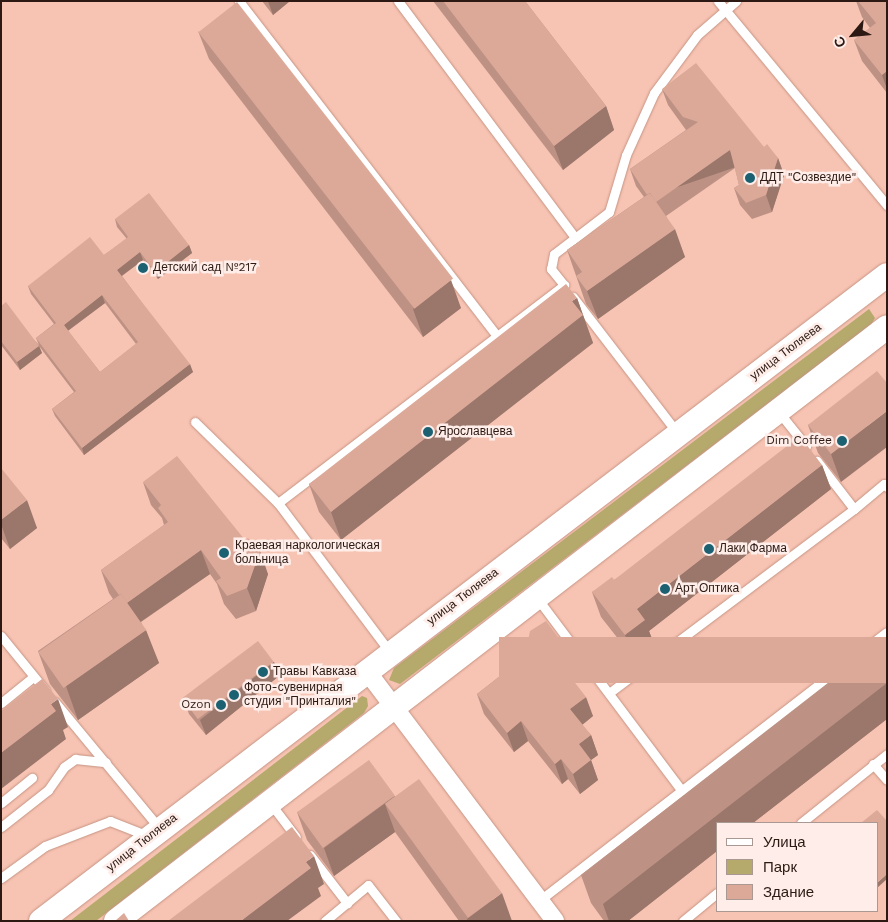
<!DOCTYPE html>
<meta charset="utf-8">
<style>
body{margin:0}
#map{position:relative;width:888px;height:922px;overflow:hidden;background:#f7c3b2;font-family:"Work Sans",sans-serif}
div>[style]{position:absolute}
.green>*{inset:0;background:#b5a96c}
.roads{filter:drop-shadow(0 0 1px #c69484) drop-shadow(0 0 1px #c69484)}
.lane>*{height:9px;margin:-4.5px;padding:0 4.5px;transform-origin:4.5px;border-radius:4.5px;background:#fff}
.street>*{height:18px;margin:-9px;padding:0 9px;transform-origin:9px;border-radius:9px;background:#fff}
.secondary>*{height:24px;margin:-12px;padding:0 12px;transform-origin:12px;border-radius:12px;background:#fff}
.wall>*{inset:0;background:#bd9184}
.shaded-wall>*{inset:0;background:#9a766b;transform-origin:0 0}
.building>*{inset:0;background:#dca999;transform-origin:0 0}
.dots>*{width:14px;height:14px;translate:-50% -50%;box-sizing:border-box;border:2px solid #feede8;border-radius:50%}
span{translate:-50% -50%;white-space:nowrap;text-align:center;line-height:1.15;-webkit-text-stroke:5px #feede8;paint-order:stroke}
.poi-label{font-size:12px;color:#2c1913}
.left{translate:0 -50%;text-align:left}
.right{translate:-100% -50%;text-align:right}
.street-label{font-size:12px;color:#2c1913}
.frame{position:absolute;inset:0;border:2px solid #2c1913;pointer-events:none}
.legend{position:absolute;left:716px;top:822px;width:162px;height:90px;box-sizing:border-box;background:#feede8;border:1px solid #aa9893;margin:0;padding:6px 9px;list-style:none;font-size:15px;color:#2c1913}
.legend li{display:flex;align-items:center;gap:10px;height:25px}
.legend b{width:25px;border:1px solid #aa9893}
.north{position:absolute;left:828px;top:10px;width:50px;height:50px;-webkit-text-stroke:4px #feede8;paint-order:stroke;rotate:242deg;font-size:14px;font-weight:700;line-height:20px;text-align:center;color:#2c1913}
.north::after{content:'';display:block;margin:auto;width:18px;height:22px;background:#2c1913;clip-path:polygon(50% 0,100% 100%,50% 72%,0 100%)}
</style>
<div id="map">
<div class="green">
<i style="clip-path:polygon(869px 309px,875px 318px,871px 325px,400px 684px,389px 680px,394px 668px)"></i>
<i style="clip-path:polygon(362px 696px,367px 698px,368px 706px,364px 713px,96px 921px,70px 921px)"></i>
</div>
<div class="roads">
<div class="lane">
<i style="left:239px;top:1px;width:421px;rotate:52.4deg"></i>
<i style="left:398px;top:1px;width:294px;rotate:53.2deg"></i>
<i style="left:718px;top:1px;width:265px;rotate:50.4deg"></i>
<i style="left:573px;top:297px;width:173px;rotate:52.5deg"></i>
<i style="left:778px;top:411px;width:45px;rotate:51.3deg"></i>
<i style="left:195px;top:422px;width:116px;rotate:44.3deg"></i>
<i style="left:278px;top:503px;width:186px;rotate:53.1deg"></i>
<i style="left:278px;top:503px;width:360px;rotate:-37.3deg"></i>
<i style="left:564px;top:285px;width:21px;rotate:-129deg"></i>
<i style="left:551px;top:269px;width:15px;rotate:-79deg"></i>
<i style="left:554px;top:254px;width:69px;rotate:-37.4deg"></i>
<i style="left:609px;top:212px;width:59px;rotate:-73.4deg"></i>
<i style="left:626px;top:155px;width:68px;rotate:-65.7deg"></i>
<i style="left:654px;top:93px;width:72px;rotate:-53.4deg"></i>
<i style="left:697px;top:35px;width:52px;rotate:-41.1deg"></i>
<i style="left:854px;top:509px;width:39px;rotate:-40deg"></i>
<i style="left:884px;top:484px;width:4px;rotate:45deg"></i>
<i style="left:537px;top:598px;width:241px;rotate:53.1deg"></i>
<i style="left:1px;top:636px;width:70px;rotate:50.8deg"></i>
<i style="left:609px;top:693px;width:306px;rotate:-36.9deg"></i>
<i style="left:854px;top:509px;width:61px;rotate:-127.6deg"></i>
<i style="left:55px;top:702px;width:165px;rotate:50.4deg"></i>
<i style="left:1px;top:703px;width:41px;rotate:-39.1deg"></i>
<i style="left:873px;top:764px;width:21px;rotate:49deg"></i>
<i style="left:1px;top:803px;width:40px;rotate:-39deg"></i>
<i style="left:271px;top:804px;width:41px;rotate:52.9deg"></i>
<i style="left:801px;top:823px;width:110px;rotate:-38.7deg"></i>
<i style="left:1px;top:827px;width:60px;rotate:-38.2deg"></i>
<i style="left:48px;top:790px;width:28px;rotate:-55deg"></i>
<i style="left:64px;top:767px;width:14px;rotate:-36deg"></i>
<i style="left:75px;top:759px;width:31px;rotate:6deg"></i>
<i style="left:310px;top:855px;width:61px;rotate:52.4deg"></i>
<i style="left:1px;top:878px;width:54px;rotate:-36deg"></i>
<i style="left:45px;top:846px;width:70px;rotate:-21deg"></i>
<i style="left:110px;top:821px;width:41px;rotate:21.5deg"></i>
<i style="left:540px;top:900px;width:438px;rotate:-37.7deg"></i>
<i style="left:325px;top:921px;width:56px;rotate:-39.9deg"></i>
<i style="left:368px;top:885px;width:46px;rotate:52.1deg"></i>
<i style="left:683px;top:921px;width:44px;rotate:-39.5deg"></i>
</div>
<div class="street">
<i style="left:366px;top:670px;width:314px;rotate:53deg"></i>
</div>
<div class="secondary">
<i style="left:41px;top:921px;width:1064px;rotate:-37.37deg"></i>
<i style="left:116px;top:921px;width:973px;rotate:-37.61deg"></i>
</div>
</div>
<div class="wall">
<i style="clip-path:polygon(262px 1px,290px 1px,273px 15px)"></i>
<i style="clip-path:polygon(433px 1px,525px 1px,606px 106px,614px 130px,563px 170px)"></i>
<i style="clip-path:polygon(856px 1px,887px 1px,887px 93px,862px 61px,854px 40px,870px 28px,862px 17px)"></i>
<i style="clip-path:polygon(198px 31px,461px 308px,423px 337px,209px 59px)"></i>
<i style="clip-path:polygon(662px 89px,764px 147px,778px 158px,784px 175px,772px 212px,752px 219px,740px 205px,734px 188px,739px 185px,735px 168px,666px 216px,685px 257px,598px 319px,586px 304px,567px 250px,644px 197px,636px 186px,630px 169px,686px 130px,668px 105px)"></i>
<i style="clip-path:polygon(evenodd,115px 219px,189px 245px,192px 253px,158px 279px,143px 260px,122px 276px,193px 372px,84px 455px,55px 416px,52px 409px,74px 392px,39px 346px,42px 353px,20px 370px,1px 345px,1px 306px,39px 345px,36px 338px,54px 324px,31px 294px,28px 286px,104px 255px,127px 239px,117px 227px,115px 219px,105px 303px,136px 344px,100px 372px,68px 331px,105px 303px)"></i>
<i style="clip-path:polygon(577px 298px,593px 343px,341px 540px,319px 512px,309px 484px)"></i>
<i style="clip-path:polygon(887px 383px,841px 482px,818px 453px,808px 425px)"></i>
<i style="clip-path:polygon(822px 465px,831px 489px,649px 631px,654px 644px,634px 659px,601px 617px,592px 592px)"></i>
<i style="clip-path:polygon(1px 468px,37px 528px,10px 549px,1px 538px)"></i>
<i style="clip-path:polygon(143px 482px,268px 574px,256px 611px,236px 619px,224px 604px,217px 584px,210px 574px,141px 622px,159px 663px,78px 720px,50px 684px,38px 651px,113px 599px,109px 593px,101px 570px,164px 525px,162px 518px,151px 505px)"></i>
<i style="clip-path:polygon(887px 637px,887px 719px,753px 823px,717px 823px,717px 851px,628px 921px,604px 921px,591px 903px,581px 875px)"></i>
<i style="clip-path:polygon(528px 641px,581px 677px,574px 682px,593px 716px,582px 725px,591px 735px,598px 755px,591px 760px,598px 780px,580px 794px,568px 779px,562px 784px,528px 741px,514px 752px,484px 714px,477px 694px,532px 651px)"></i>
<i style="clip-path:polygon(274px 662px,279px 676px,206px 735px,189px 714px,184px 700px)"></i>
<i style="clip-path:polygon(395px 796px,512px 921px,459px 921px,395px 832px,334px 876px,307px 840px,297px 812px)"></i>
</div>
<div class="shaded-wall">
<i style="clip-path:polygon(268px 1px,290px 1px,273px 15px)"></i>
<i style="clip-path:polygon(887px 71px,887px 89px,882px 75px)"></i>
<i style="clip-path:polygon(606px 106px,614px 130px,563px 170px,554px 146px)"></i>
<i style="left:730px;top:150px;width:18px;height:93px;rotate:71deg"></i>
<i style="clip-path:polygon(778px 158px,784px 175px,772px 212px,766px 195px)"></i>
<i style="clip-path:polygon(675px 229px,685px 257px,598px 319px,587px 291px)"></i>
<i style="clip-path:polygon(189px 245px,192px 253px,158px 279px,155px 272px)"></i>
<i style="clip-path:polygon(140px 252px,143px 260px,120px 277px,117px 270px)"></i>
<i style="clip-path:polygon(451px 280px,461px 308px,423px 337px,413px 309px)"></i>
<i style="clip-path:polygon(102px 295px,105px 303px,66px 332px,64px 325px)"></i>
<i style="clip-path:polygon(577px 298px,593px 343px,341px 540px,331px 512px,572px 301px)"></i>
<i style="clip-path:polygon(39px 346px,42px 353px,20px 370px,17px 362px)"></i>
<i style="clip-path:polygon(190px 364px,193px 372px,84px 455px,82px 448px)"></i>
<i style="clip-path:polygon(887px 411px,887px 447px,841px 482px,831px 454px)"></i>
<i style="clip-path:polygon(822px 465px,831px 489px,649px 631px,654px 644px,634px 659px,625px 635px,637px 609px)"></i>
<i style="clip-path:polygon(27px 500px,37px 528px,10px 549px,1px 524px,1px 520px)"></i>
<i style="clip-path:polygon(201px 550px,210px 574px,133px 627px,125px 604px)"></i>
<i style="clip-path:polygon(260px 551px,268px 574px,256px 611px,247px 588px)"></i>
<i style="clip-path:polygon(146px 630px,159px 663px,78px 720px,66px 686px)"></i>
<i style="clip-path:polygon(573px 657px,581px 677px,569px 686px,562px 666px)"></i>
<i style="clip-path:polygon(274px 662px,279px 676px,206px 735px,200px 720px)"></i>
<i style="clip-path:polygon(887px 683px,887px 719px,753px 823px,717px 823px,717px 851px,628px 921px,609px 921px,603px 904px)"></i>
<i style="clip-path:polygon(586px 697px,593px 716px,577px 729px,570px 709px)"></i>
<i style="clip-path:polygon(58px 699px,68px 727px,63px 730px,66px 739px,1px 789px,1px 753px,51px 704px)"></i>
<i style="clip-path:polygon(521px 721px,528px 741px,514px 752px,507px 733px)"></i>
<i style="clip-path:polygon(591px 735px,598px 755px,591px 760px,598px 780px,580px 794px,573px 774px,579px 744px)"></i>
<i style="clip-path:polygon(561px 759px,568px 779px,562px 784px,555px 764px)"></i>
<i style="clip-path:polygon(395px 796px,385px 804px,395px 832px,334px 876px,324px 848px)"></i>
<i style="clip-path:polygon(314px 856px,324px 884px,318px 888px,321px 896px,287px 921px,241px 921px,306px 862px)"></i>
<i style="clip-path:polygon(887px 874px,887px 879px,877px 888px,877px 883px)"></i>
<i style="clip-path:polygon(502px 893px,512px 921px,468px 921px,467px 919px)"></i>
</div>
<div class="building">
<i style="clip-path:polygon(443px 1px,525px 1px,606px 106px,554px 146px)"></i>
<i style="clip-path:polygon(858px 1px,887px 1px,887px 71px,882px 75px,854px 40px,876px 23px)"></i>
<i style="left:237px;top:2px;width:351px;height:49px;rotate:52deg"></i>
<i style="clip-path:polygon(696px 63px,764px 147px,767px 144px,778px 158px,766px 195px,746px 203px,734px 188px,739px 185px,730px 150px,656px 202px,650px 193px,647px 195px,630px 169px,698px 122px,683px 117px,662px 89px)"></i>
<i style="clip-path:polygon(evenodd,149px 193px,189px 245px,155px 272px,140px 252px,117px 270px,190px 364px,82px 448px,52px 409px,76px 391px,36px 338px,56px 323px,28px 286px,90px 237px,104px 255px,128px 237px,115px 219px,149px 193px,102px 295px,138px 342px,100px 372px,64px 325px,102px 295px)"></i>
<i style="clip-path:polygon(650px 193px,675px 229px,587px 291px,576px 276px,582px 272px,567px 250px)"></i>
<i style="clip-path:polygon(566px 284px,577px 298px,572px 301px,583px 315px,331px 512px,309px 484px)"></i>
<i style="clip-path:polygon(6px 302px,39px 346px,17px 362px,1px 341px,1px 306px)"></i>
<i style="clip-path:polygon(877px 371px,887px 383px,887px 411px,831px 454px,808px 425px)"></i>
<i style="clip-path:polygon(800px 436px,822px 465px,637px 609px,645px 620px,625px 635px,592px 592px,612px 577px,614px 580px)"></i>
<i style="clip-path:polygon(177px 456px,245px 540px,248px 538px,260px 551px,247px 588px,227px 596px,216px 581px,221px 578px,201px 550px,127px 603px,121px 594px,119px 595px,101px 570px,168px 522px,158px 508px,161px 505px,143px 482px)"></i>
<i style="clip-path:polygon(1px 468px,27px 500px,1px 520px)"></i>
<i style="left:121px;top:594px;width:44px;height:101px;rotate:55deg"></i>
<i style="clip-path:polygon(546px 621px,573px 657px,562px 666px,586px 697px,570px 709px,591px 735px,579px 744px,591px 760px,573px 774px,561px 759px,555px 764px,521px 721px,507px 733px,477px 694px,534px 650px,528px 641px,530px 631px)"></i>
<i style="left:887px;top:637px;width:46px;height:388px;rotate:90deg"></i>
<i style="left:258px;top:641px;width:26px;height:95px;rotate:53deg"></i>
<i style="clip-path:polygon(42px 679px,58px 699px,51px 704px,56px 711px,1px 753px,1px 711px)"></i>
<i style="left:369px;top:760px;width:44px;height:89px;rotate:54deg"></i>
<i style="left:419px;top:779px;width:141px;height:42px;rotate:54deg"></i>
<i style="clip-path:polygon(877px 810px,887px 821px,887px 874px,877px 883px,877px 823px,861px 823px)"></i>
<i style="clip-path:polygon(292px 827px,314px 856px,306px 862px,311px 868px,241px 921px,168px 921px)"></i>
<i style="clip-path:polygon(124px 913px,129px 921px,115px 921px)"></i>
</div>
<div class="dots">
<i style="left:750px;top:178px;background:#1b6172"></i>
<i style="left:143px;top:268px;background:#1b6172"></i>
<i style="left:428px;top:432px;background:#1b6172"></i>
<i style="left:842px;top:441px;background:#1b6172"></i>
<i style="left:709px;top:549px;background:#1b6172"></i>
<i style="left:224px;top:553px;background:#1b6172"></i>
<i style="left:665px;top:589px;background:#1b6172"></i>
<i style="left:263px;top:672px;background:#1b6172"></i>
<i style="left:234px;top:695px;background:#1b6172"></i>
<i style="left:221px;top:705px;background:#1b6172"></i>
</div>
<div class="poi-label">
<span class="left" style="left:760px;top:178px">ДДТ "Созвездие"</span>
<span class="left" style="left:153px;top:268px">Детский сад №217</span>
<span class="left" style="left:438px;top:432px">Ярославцева</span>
<span class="right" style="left:832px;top:441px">Dim Coffee</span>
<span class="left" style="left:235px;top:553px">Краевая наркологическая<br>больница</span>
<span class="left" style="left:719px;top:549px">Лаки Фарма</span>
<span class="left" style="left:675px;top:589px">Арт Оптика</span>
<span class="left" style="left:273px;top:672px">Травы Кавказа</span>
<span class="left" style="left:244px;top:695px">Фото-сувенирная<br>студия "Принталия"</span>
<span class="right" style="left:211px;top:705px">Ozon</span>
</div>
<div class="street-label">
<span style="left:786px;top:352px;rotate:-37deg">улица Тюляева</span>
<span style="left:463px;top:597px;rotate:-37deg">улица Тюляева</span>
<span style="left:142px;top:843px;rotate:-38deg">улица Тюляева</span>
</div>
<div class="frame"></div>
<ul class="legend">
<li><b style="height:6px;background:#fff"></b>Улица</li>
<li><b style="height:14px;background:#b5a96c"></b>Парк</li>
<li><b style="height:14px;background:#dca999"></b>Здание</li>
</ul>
<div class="north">С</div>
</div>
